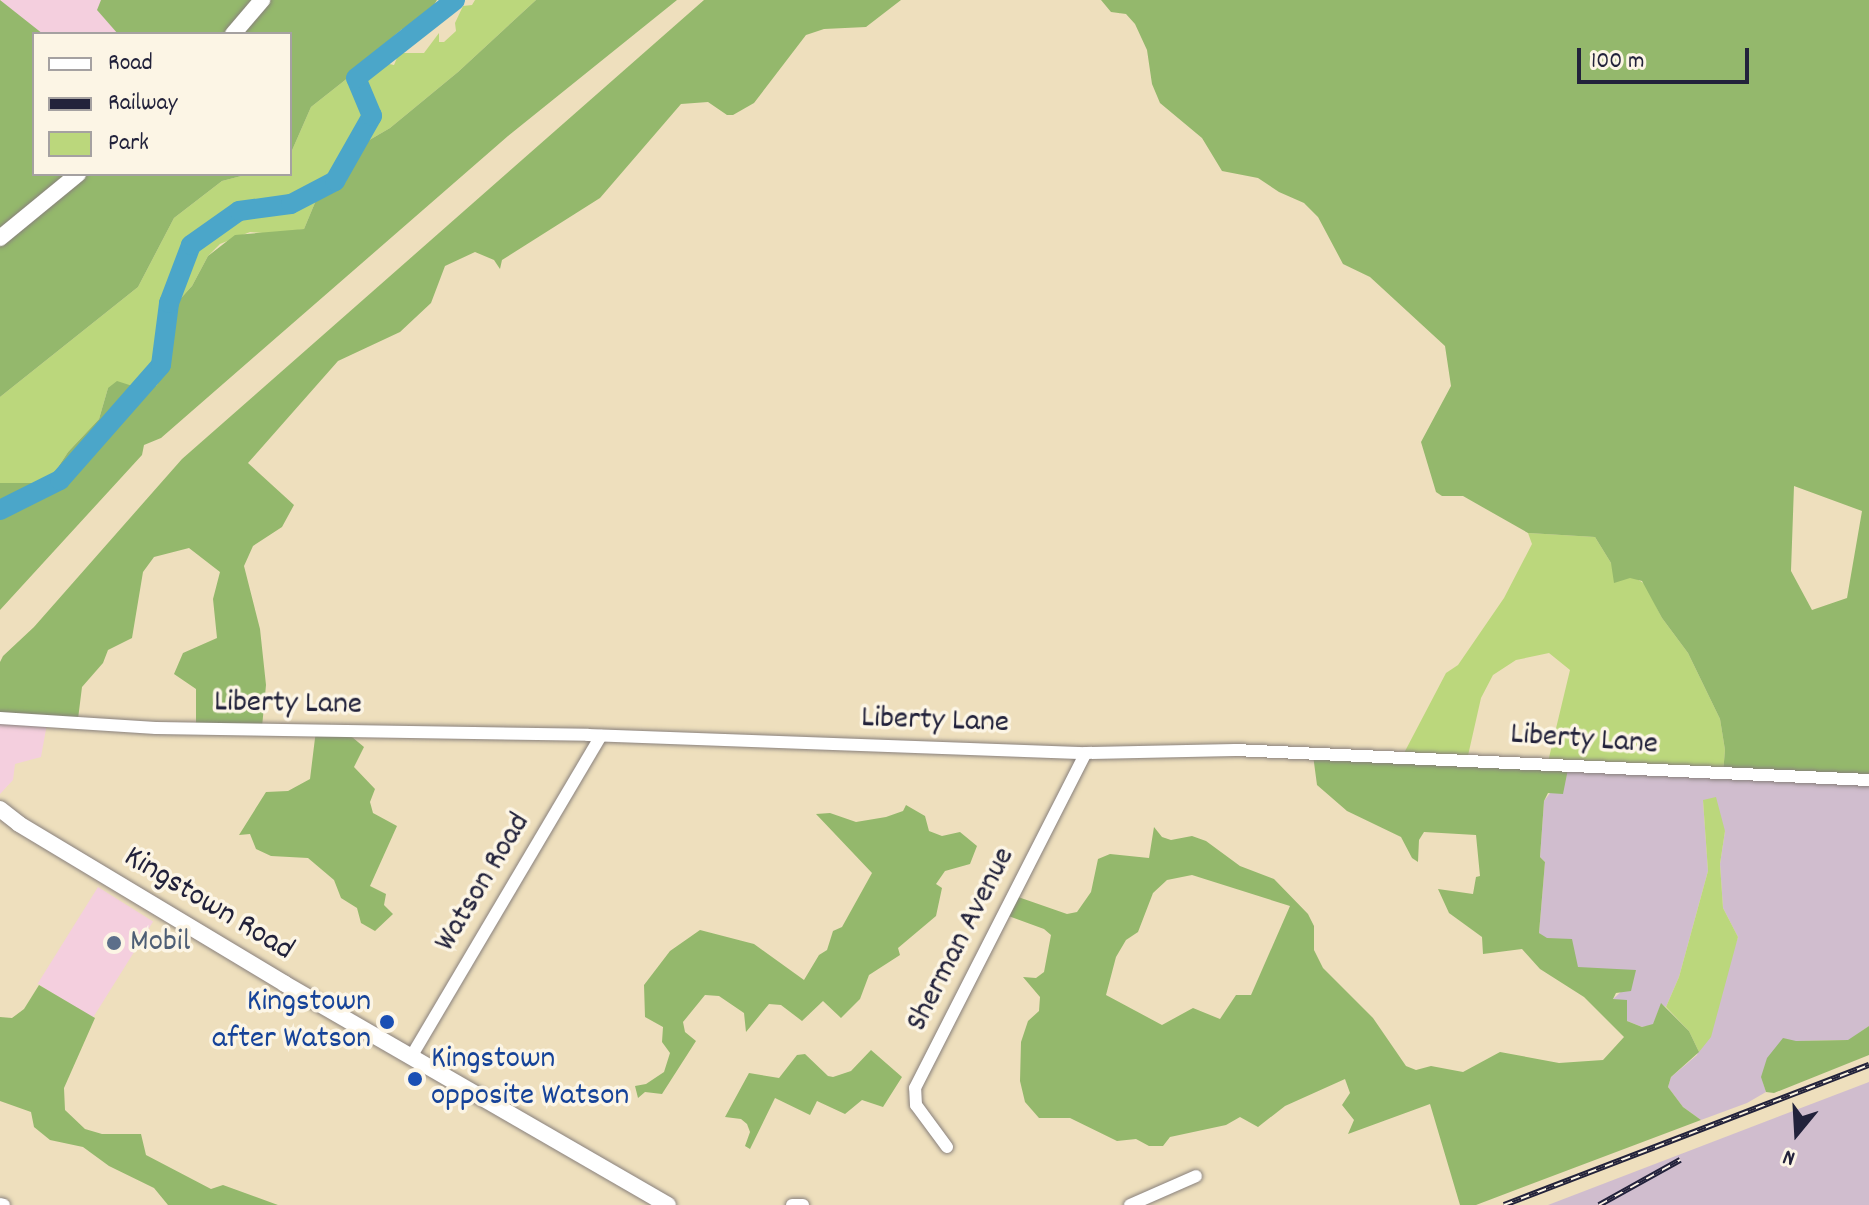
<!DOCTYPE html>
<style>
body{margin:0}
#map{position:relative;width:1869px;height:1205px;overflow:hidden;background:#eedfbd;font-family:Dekko,sans-serif}
div>[style]{position:absolute}
.built>*{inset:0;background:#f4cfde;transform-origin:0 0}
.industrial>*{inset:0;background:#d0bdce}
.green>*{inset:0;background:#bbd77c}
.forest>*{inset:0;background:#94b86c}
.river>*{height:20px;margin:-10px;padding:0 10px;transform-origin:10px;border-radius:10px;background:#4ba6c9}
.roads{filter:drop-shadow(0 0 2px #88807c) drop-shadow(0 0 2px #88807c)}
.minor>*{height:12px;margin:-6px;padding:0 6px;transform-origin:6px;border-radius:6px;background:#fff}
.major>*{height:16px;margin:-8px;padding:0 8px;transform-origin:8px;border-radius:8px;background:#fff}
.rail>*{height:6px;margin-top:-3px;transform-origin:0;background:repeating-linear-gradient(90deg,#fcf5e5 0 9px,#22223b 0 18px);box-sizing:border-box;border-block:2px solid #22223b}
.dots>*{width:22px;height:22px;translate:-50% -50%;box-sizing:border-box;border:4px solid #fcf5e5;border-radius:50%}
span{translate:-50% -50%;white-space:nowrap;text-align:center;line-height:1.15;-webkit-text-stroke:7px #fcf5e5;paint-order:stroke}
.street-label{font-size:32px;color:#22223b}
.service-label{font-size:32px;color:#4e5e75}
.left{translate:0 -50%;text-align:left}
.transit-label{font-size:32px;color:#164399}
.right{translate:-100% -50%;text-align:right}
.legend{position:absolute;left:32px;top:32px;width:260px;height:144px;box-sizing:border-box;background:#fcf5e5;border:2px solid #a5a1a1;margin:0;padding:10px 14px;list-style:none;font-size:24px;color:#22223b}
.legend li{display:flex;align-items:center;gap:16px;height:40px}
.legend b{width:40px;border:2px solid #a5a1a1}
.north{position:absolute;left:1757px;top:1093px;width:80px;height:80px;-webkit-text-stroke:6px #fcf5e5;paint-order:stroke;rotate:198deg;font-size:22px;font-weight:700;line-height:32px;text-align:center;color:#22223b}
.north::after{content:'';display:block;margin:auto;width:28px;height:36px;background:#22223b;clip-path:polygon(50% 0,100% 100%,50% 72%,0 100%)}
.scale{position:absolute;left:1577px;top:48px;width:172px;height:36px;box-sizing:border-box;border:4px solid #22223b;border-top:0;padding-left:10px;font-size:24px;line-height:28px;white-space:nowrap;color:#22223b;-webkit-text-stroke:6px #fcf5e5;paint-order:stroke}
</style>
<div id="map">
<div class="built">
<i style="clip-path:polygon(0 0,250px 0,220px 34px,34px 34px)"></i>
<i style="clip-path:polygon(0 715px,48px 718px,41px 757px,15px 764px,13px 780px,0 794px)"></i>
<i style="left:98px;top:887px;width:65px;height:114px;rotate:32deg"></i>
</div>
<div class="industrial">
<i style="clip-path:polygon(1568px 769px,1869px 779px,1869px 1026px,1849px 1040px,1796px 1041px,1763px 1082px,1766px 1092px,1747px 1103px,1701px 1120px,1683px 1107px,1668px 1087px,1671px 1077px,1697px 1055px,1738px 937px,1723px 908px,1720px 864px,1725px 831px,1703px 800px,1708px 871px,1679px 977px,1666px 1007px,1661px 1004px,1653px 1025px,1642px 1027px,1627px 1021px,1622px 1001px,1613px 999px,1623px 990px,1578px 967px,1539px 933px,1545px 862px,1540px 857px,1544px 801px)"></i>
<i style="clip-path:polygon(1869px 1082px,1869px 1205px,1548px 1205px)"></i>
</div>
<div class="green">
<i style="clip-path:polygon(475px 0,536px 0,458px 72px,390px 128px,366px 142px,345px 173px,319px 193px,304px 229px,274px 234px,250px 232px,220px 244px,208px 256px,192px 286px,172px 308px,157px 385px,145px 390px,108px 388px,99px 419px,68px 452px,51px 478px,34px 483px,0 483px,0 397px,138px 287px,174px 218px,222px 181px,249px 174px,290px 174px,290px 155px,311px 107px,349px 77px,357px 66px,368px 63px,374px 67px,380px 62px,394px 65px,399px 53px,424px 53px,439px 33px,439px 42px,444px 42px,456px 31px,455px 23px,463px 6px,472px 5px)"></i>
<i style="clip-path:polygon(1528px 533px,1595px 537px,1611px 563px,1645px 584px,1662px 618px,1688px 653px,1720px 719px,1725px 750px,1723px 773px,1547px 766px,1570px 670px,1549px 653px,1516px 660px,1493px 675px,1481px 698px,1467px 760px,1403px 755px,1446px 673px,1458px 665px,1504px 598px,1532px 544px)"></i>
<i style="clip-path:polygon(1716px 797px,1725px 831px,1720px 864px,1723px 908px,1738px 937px,1711px 1037px,1699px 1052px,1689px 1031px,1666px 1007px,1679px 977px,1708px 871px,1703px 800px)"></i>
</div>
<div class="forest">
<i style="clip-path:polygon(0 0,43px 34px,34px 34px,34px 174px,249px 174px,222px 181px,174px 218px,138px 287px,0 397px)"></i>
<i style="clip-path:polygon(101px 0,437px 0,429px 13px,401px 30px,374px 53px,368px 63px,357px 66px,349px 77px,311px 107px,290px 155px,290px 34px,118px 34px,97px 10px)"></i>
<i style="clip-path:polygon(536px 0,677px 0,508px 136px,161px 438px,144px 445px,142px 455px,0 610px,0 483px,34px 483px,51px 478px,68px 452px,99px 419px,108px 388px,117px 381px,145px 390px,157px 385px,172px 308px,192px 286px,208px 256px,235px 235px,304px 229px,319px 193px,345px 173px,366px 142px,390px 128px,458px 72px)"></i>
<i style="clip-path:polygon(704px 0,901px 0,866px 27px,824px 29px,806px 35px,754px 103px,733px 115px,727px 115px,708px 102px,681px 104px,600px 198px,502px 260px,500px 269px,494px 260px,475px 252px,445px 266px,431px 303px,400px 332px,338px 361px,248px 463px,294px 505px,282px 527px,253px 546px,244px 566px,260px 629px,266px 685px,262px 727px,196px 724px,196px 689px,174px 674px,183px 653px,217px 638px,213px 599px,220px 572px,189px 548px,154px 557px,143px 572px,132px 638px,108px 650px,103px 663px,82px 687px,78px 719px,0 715px,0 662px,3px 656px,34px 627px,182px 459px)"></i>
<i style="clip-path:polygon(evenodd,1101px 0,1869px 0,1869px 780px,1723px 773px,1725px 750px,1720px 719px,1688px 653px,1662px 618px,1642px 581px,1630px 578px,1614px 583px,1611px 563px,1595px 537px,1528px 533px,1463px 496px,1442px 496px,1436px 492px,1421px 442px,1451px 386px,1445px 346px,1370px 277px,1343px 264px,1318px 217px,1304px 203px,1279px 192px,1258px 178px,1222px 171px,1202px 138px,1160px 103px,1152px 84px,1147px 50px,1135px 24px,1126px 14px,1111px 12px,1101px 0,1794px 486px,1862px 511px,1847px 598px,1812px 610px,1791px 571px,1794px 486px)"></i>
<i style="clip-path:polygon(316px 730px,346px 732px,364px 747px,354px 767px,375px 789px,370px 802px,373px 813px,397px 826px,370px 886px,386px 894px,384px 905px,393px 914px,375px 931px,361px 923px,357px 908px,341px 898px,334px 880px,308px 858px,271px 856px,256px 849px,250px 834px,239px 835px,266px 792px,288px 791px,310px 779px)"></i>
<i style="clip-path:polygon(evenodd,1313px 755px,1568px 769px,1563px 794px,1548px 793px,1544px 801px,1540px 857px,1545px 862px,1539px 933px,1547px 938px,1572px 939px,1578px 967px,1636px 970px,1631px 991px,1616px 993px,1613px 999px,1627px 1000px,1627px 1021px,1642px 1027px,1653px 1024px,1661px 1003px,1689px 1031px,1699px 1052px,1671px 1077px,1668px 1087px,1683px 1107px,1701px 1120px,1476px 1205px,1460px 1205px,1430px 1104px,1348px 1134px,1354px 1120px,1342px 1105px,1350px 1093px,1345px 1079px,1285px 1106px,1258px 1127px,1240px 1117px,1226px 1125px,1170px 1137px,1163px 1146px,1149px 1146px,1136px 1139px,1117px 1141px,1070px 1118px,1039px 1118px,1025px 1102px,1020px 1081px,1021px 1042px,1028px 1021px,1039px 1011px,1040px 997px,1023px 977px,1036px 978px,1044px 972px,1051px 935px,1044px 929px,1006px 915px,1015px 896px,1067px 914px,1077px 912px,1091px 892px,1098px 859px,1110px 854px,1149px 858px,1154px 827px,1162px 837px,1171px 840px,1192px 836px,1206px 841px,1240px 866px,1274px 879px,1308px 914px,1314px 926px,1314px 950px,1323px 968px,1373px 1018px,1406px 1066px,1416px 1070px,1431px 1066px,1463px 1072px,1500px 1052px,1559px 1063px,1603px 1060px,1624px 1037px,1584px 997px,1540px 969px,1522px 949px,1483px 954px,1482px 937px,1449px 913px,1438px 889px,1473px 894px,1476px 877px,1480px 876px,1476px 835px,1424px 832px,1419px 840px,1418px 862px,1412px 858px,1401px 837px,1347px 811px,1317px 785px,1313px 755px,1192px 875px,1290px 906px,1251px 995px,1236px 995px,1220px 1019px,1193px 1008px,1162px 1025px,1106px 995px,1116px 957px,1126px 940px,1138px 932px,1153px 893px,1167px 880px,1192px 875px)"></i>
<i style="clip-path:polygon(906px 805px,925px 816px,929px 831px,942px 836px,960px 832px,977px 846px,970px 864px,945px 871px,936px 884px,942px 888px,936px 916px,898px 948px,900px 955px,869px 975px,860px 999px,841px 1018px,823px 1001px,802px 1021px,781px 1005px,769px 1004px,746px 1032px,744px 1013px,719px 996px,705px 995px,683px 1022px,685px 1032px,696px 1041px,662px 1094px,645px 1092px,638px 1098px,635px 1086px,646px 1084px,664px 1072px,670px 1053px,662px 1042px,663px 1027px,645px 1017px,644px 985px,670px 951px,700px 930px,754px 944px,804px 980px,819px 955px,827px 950px,833px 931px,842px 927px,872px 873px,816px 814px,830px 813px,856px 822px,886px 817px,903px 811px)"></i>
<i style="clip-path:polygon(39px 985px,95px 1018px,64px 1088px,65px 1110px,85px 1129px,102px 1134px,141px 1134px,146px 1155px,211px 1189px,223px 1185px,278px 1205px,168px 1205px,154px 1188px,109px 1166px,83px 1147px,50px 1140px,34px 1127px,31px 1112px,0 1101px,0 1017px,12px 1018px,24px 1009px)"></i>
<i style="clip-path:polygon(1869px 1026px,1869px 1055px,1774px 1093px,1766px 1092px,1761px 1077px,1767px 1058px,1783px 1038px,1796px 1041px,1848px 1040px)"></i>
<i style="clip-path:polygon(871px 1050px,902px 1077px,883px 1107px,862px 1100px,845px 1114px,817px 1101px,810px 1115px,775px 1098px,750px 1149px,745px 1146px,750px 1132px,747px 1124px,741px 1119px,725px 1117px,749px 1073px,779px 1078px,797px 1055px,805px 1054px,828px 1076px,833px 1077px,851px 1071px)"></i>
</div>
<div class="river">
<i style="left:0;top:510px;width:67px;rotate:-26.6deg"></i>
<i style="left:60px;top:480px;width:153px;rotate:-48.7deg"></i>
<i style="left:161px;top:365px;width:63px;rotate:-82.6deg"></i>
<i style="left:169px;top:303px;width:62px;rotate:-69.2deg"></i>
<i style="left:191px;top:245px;width:59px;rotate:-35.3deg"></i>
<i style="left:239px;top:211px;width:52px;rotate:-7.7deg"></i>
<i style="left:291px;top:204px;width:50px;rotate:-27.6deg"></i>
<i style="left:335px;top:181px;width:75px;rotate:-60.4deg"></i>
<i style="left:372px;top:116px;width:41px;rotate:-112.8deg"></i>
<i style="left:356px;top:78px;width:126px;rotate:-38.2deg"></i>
</div>
<div class="roads">
<div class="minor">
<i style="left:0;top:718px;width:156px;rotate:3.7deg"></i>
<i style="left:156px;top:728px;width:432px;rotate:0.9deg"></i>
<i style="left:588px;top:735px;width:498px;rotate:2.1deg"></i>
<i style="left:1086px;top:753px;width:149px;rotate:-1.2deg"></i>
<i style="left:1235px;top:750px;width:635px;rotate:2.71deg"></i>
<i style="left:411px;top:1057px;width:373px;rotate:-59.4deg"></i>
<i style="left:947px;top:1147px;width:52px;rotate:-126.4deg"></i>
<i style="left:916px;top:1105px;width:17px;rotate:-93deg"></i>
<i style="left:915px;top:1088px;width:376px;rotate:-63deg"></i>
<i style="left:0;top:1204px;width:4px;rotate:14deg"></i>
<i style="left:792px;top:1205px;width:11px"></i>
<i style="left:1130px;top:1205px;width:72px;rotate:-23.7deg"></i>
</div>
<div class="major">
<i style="left:233px;top:34px;width:45px;rotate:-49.5deg"></i>
<i style="left:0;top:238px;width:101px;rotate:-39.4deg"></i>
<i style="left:0;top:809px;width:24px;rotate:38deg"></i>
<i style="left:19px;top:824px;width:310px;rotate:31deg"></i>
<i style="left:285px;top:984px;width:442px;rotate:30deg"></i>
</div>
</div>
<div class="rail">
<i style="left:1504px;top:1205px;width:391px;rotate:-21deg"></i>
<i style="left:1599px;top:1205px;width:93px;rotate:-29.1deg"></i>
</div>
<div class="dots">
<i style="left:114px;top:943px;background:#5c6f8a"></i>
<i style="left:387px;top:1022px;background:#1a4fb4"></i>
<i style="left:415px;top:1079px;background:#1a4fb4"></i>
</div>
<div class="street-label">
<span style="left:288px;top:705px;rotate:1deg">Liberty Lane</span>
<span style="left:935px;top:722px;rotate:2deg">Liberty Lane</span>
<span style="left:1584px;top:741px;rotate:4deg">Liberty Lane</span>
<span style="left:484px;top:883px;rotate:-59deg">Watson Road</span>
<span style="left:208px;top:905px;rotate:31deg">Kingstown Road</span>
<span style="left:962px;top:940px;rotate:-63deg">Sherman Avenue</span>
</div>
<div class="service-label">
<span class="left" style="left:130px;top:943px">Mobil</span>
</div>
<div class="transit-label">
<span class="right" style="left:371px;top:1022px">Kingstown<br>after Watson</span>
<span class="left" style="left:431px;top:1079px">Kingstown<br>opposite Watson</span>
</div>
<ul class="legend">
<li><b style="height:10px;background:#fff"></b>Road</li>
<li><b style="height:10px;background:#22223b"></b>Railway</li>
<li><b style="height:22px;background:#bbd77c"></b>Park</li>
</ul>
<div class="north">N</div>
<div class="scale">100 m</div>
</div>
